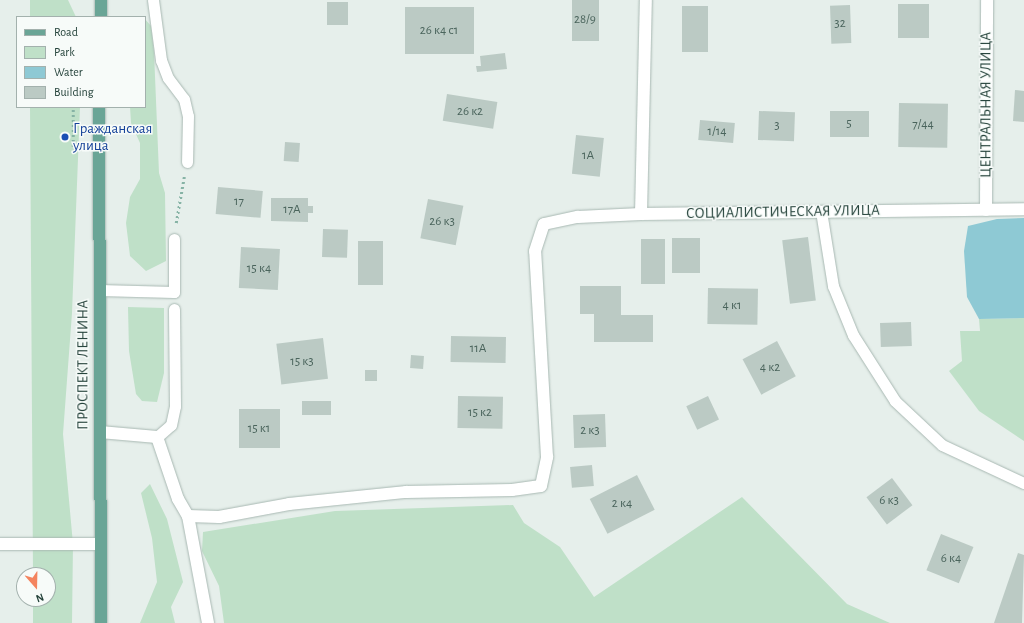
<!DOCTYPE html>
<meta charset="utf-8">
<style>
body{margin:0}
#map{position:relative;width:1024px;height:623px;overflow:hidden;background:#e6efeb;font-family:"Alegreya Sans",sans-serif}
div>[style]{position:absolute}
.green>*{inset:0;background:#bfe0c8}
.water>*{inset:0;background:#8ec9d4}
.building>*{inset:0;background:#bbcac4;transform-origin:0 0}
.path>*{height:2.5px;margin-top:-1.25px;transform-origin:0;background:repeating-linear-gradient(90deg,#86b3a5 0 2px,transparent 0 5px)}
.roads{filter:drop-shadow(0 0 1px #a8b8b2) drop-shadow(0 0 1px #a8b8b2)}
.lane>*{height:11px;margin:-5.5px;padding:0 5.5px;transform-origin:5.5px;border-radius:5.5px;background:#fff}
.street>*{height:12px;margin:-6px;padding:0 6px;transform-origin:6px;border-radius:6px;background:#fff}
.primary>*{height:12px;margin:-6px;padding:0 6px;transform-origin:6px;border-radius:6px;background:#6aa596}
.dots>*{width:11px;height:11px;translate:-50% -50%;box-sizing:border-box;border:2px solid #f7fbf9;border-radius:50%}
span{translate:-50% -50%;white-space:nowrap;text-align:center;line-height:1.15;-webkit-text-stroke:3px #f7fbf9;paint-order:stroke}
.number-label{font-size:13px;color:#4a645c}
.number-label span{-webkit-text-stroke-width:0}
.street-label{font-size:15px;color:#24423a}
.transit-label{font-size:15px;color:#164399}
.left{translate:0 -50%;text-align:left}
.legend{position:absolute;left:16px;top:16px;width:130px;height:92px;box-sizing:border-box;background:#f7fbf9;border:1px solid #a3b1ad;margin:0;padding:5px 7px;list-style:none;font-size:12px;color:#24423a}
.legend li{display:flex;align-items:center;gap:8px;height:20px}
.legend b{width:20px;border:1px solid #a3b1ad}
.north{position:absolute;left:16px;top:567px;width:40px;height:40px;box-sizing:border-box;background:#f7fbf9;border:1px solid #a3b1ad;border-radius:50%;rotate:160deg;font-size:11px;font-weight:700;line-height:16px;text-align:center;color:#24423a}
.north::after{content:'';display:block;margin:auto;width:14px;height:18px;background:#f4845f;clip-path:polygon(50% 0,100% 100%,50% 72%,0 100%)}
</style>
<div id="map">
<div class="green">
<i style="clip-path:polygon(30px 0,68px 0,76px 17px,30px 17px)"></i>
<i style="clip-path:polygon(145px 19px,151px 26px,154px 52px,159px 173px,165px 193px,166px 261px,146px 271px,130px 256px,126px 223px,130px 197px,140px 179px,140px 143px,131px 123px,130px 107px,145px 107px)"></i>
<i style="clip-path:polygon(30px 107px,80px 107px,72px 313px,63px 434px,73px 544px,72px 623px,33px 623px,33px 599px,48px 599px,48px 575px,33px 575px)"></i>
<i style="clip-path:polygon(128px 307px,164px 308px,164px 373px,157px 402px,142px 401px,136px 394px,129px 351px)"></i>
<i style="clip-path:polygon(1024px 318px,1024px 441px,979px 411px,949px 371px,962px 361px,960px 331px,980px 331px,979px 319px)"></i>
<i style="clip-path:polygon(150px 484px,167px 519px,183px 582px,171px 607px,175px 623px,140px 623px,157px 582px,152px 538px,141px 493px)"></i>
<i style="clip-path:polygon(742px 497px,847px 604px,890px 623px,224px 623px,219px 586px,202px 551px,203px 532px,335px 511px,513px 505px,524px 523px,560px 547px,594px 597px)"></i>
</div>
<div class="water">
<i style="clip-path:polygon(1024px 218px,1024px 318px,979px 319px,967px 297px,964px 251px,968px 226px,997px 219px)"></i>
</div>
<div class="building">
<i style="left:572px;top:0;width:27px;height:41px"></i>
<i style="left:327px;top:2px;width:21px;height:23px"></i>
<i style="left:898px;top:4px;width:31px;height:34px"></i>
<i style="left:850px;top:5px;width:38px;height:20px;rotate:88deg"></i>
<i style="left:682px;top:6px;width:26px;height:46px"></i>
<i style="left:474px;top:7px;width:47px;height:69px;rotate:90deg"></i>
<i style="clip-path:polygon(505px 53px,507px 69px,477px 72px,476px 66px,481px 66px,480px 56px)"></i>
<i style="clip-path:polygon(1015px 90px,1024px 91px,1024px 122px,1013px 121px)"></i>
<i style="left:447px;top:94px;width:51px;height:27px;rotate:9deg"></i>
<i style="left:899px;top:103px;width:49px;height:44px;rotate:1deg"></i>
<i style="left:759px;top:111px;width:36px;height:29px;rotate:2deg"></i>
<i style="left:830px;top:111px;width:39px;height:26px"></i>
<i style="left:700px;top:120px;width:35px;height:20px;rotate:5deg"></i>
<i style="left:576px;top:135px;width:28px;height:39px;rotate:6deg"></i>
<i style="left:285px;top:142px;width:15px;height:19px;rotate:4deg"></i>
<i style="left:218px;top:187px;width:45px;height:27px;rotate:5deg"></i>
<i style="clip-path:polygon(271px 198px,308px 198px,308px 206px,313px 206px,313px 213px,308px 213px,308px 222px,271px 221px)"></i>
<i style="left:428px;top:199px;width:36px;height:40px;rotate:11deg"></i>
<i style="left:323px;top:229px;width:25px;height:28px;rotate:2deg"></i>
<i style="left:808px;top:237px;width:64px;height:26px;rotate:83deg"></i>
<i style="left:672px;top:238px;width:28px;height:35px"></i>
<i style="left:641px;top:239px;width:24px;height:45px"></i>
<i style="left:358px;top:241px;width:25px;height:44px"></i>
<i style="left:241px;top:247px;width:39px;height:41px;rotate:3deg"></i>
<i style="clip-path:polygon(580px 286px,621px 286px,621px 315px,653px 315px,653px 342px,594px 342px,594px 314px,580px 314px)"></i>
<i style="left:708px;top:288px;width:50px;height:36px;rotate:1deg"></i>
<i style="left:911px;top:322px;width:24px;height:31px;rotate:88deg"></i>
<i style="left:451px;top:336px;width:55px;height:26px;rotate:1deg"></i>
<i style="left:323px;top:338px;width:41px;height:47px;rotate:83deg"></i>
<i style="left:777px;top:341px;width:40px;height:39px;rotate:62deg"></i>
<i style="left:411px;top:355px;width:13px;height:13px;rotate:4deg"></i>
<i style="left:365px;top:370px;width:12px;height:11px"></i>
<i style="left:458px;top:396px;width:45px;height:32px;rotate:1deg"></i>
<i style="left:708px;top:396px;width:26px;height:24px;rotate:65deg"></i>
<i style="left:331px;top:401px;width:14px;height:29px;rotate:90deg"></i>
<i style="left:280px;top:409px;width:39px;height:41px;rotate:90deg"></i>
<i style="left:605px;top:414px;width:33px;height:32px;rotate:88deg"></i>
<i style="left:592px;top:465px;width:21px;height:22px;rotate:85deg"></i>
<i style="left:637px;top:475px;width:39px;height:53px;rotate:63deg"></i>
<i style="left:892px;top:478px;width:34px;height:32px;rotate:53deg"></i>
<i style="left:941px;top:534px;width:35px;height:39px;rotate:22deg"></i>
<i style="clip-path:polygon(1018px 553px,1024px 555px,1022px 623px,994px 623px)"></i>
</div>
<div class="path">
<i style="left:73px;top:147px;width:40px;rotate:-90deg"></i>
<i style="left:176px;top:223px;width:47px;rotate:-80.1deg"></i>
</div>
<div class="roads">
<div class="lane">
<i style="left:153px;top:0;width:61px;rotate:82.4deg"></i>
<i style="left:161px;top:60px;width:19px;rotate:69deg"></i>
<i style="left:168px;top:78px;width:26px;rotate:53deg"></i>
<i style="left:184px;top:99px;width:17px;rotate:77deg"></i>
<i style="left:188px;top:116px;width:46px;rotate:91.2deg"></i>
<i style="left:821px;top:211px;width:76px;rotate:80.9deg"></i>
<i style="left:833px;top:286px;width:53px;rotate:67.8deg"></i>
<i style="left:853px;top:335px;width:78px;rotate:57.5deg"></i>
<i style="left:895px;top:401px;width:64px;rotate:43.1deg"></i>
<i style="left:942px;top:445px;width:90px;rotate:24.9deg"></i>
<i style="left:99px;top:290px;width:75px;rotate:1.5deg"></i>
<i style="left:174px;top:292px;width:53px;rotate:-90deg"></i>
<i style="left:157px;top:437px;width:18px;rotate:-41deg"></i>
<i style="left:171px;top:425px;width:19px;rotate:-78deg"></i>
<i style="left:175px;top:406px;width:97px;rotate:-90.6deg"></i>
</div>
<div class="street">
<i style="left:986px;top:210px;width:210px;rotate:-89.7deg"></i>
<i style="left:641px;top:214px;width:214px;rotate:-88.7deg"></i>
<i style="left:100px;top:432px;width:57px;rotate:5deg"></i>
<i style="left:157px;top:437px;width:65px;rotate:71.3deg"></i>
<i style="left:178px;top:499px;width:20px;rotate:60deg"></i>
<i style="left:188px;top:516px;width:31px;rotate:2deg"></i>
<i style="left:219px;top:517px;width:71px;rotate:-10.5deg"></i>
<i style="left:289px;top:504px;width:118px;rotate:-5.9deg"></i>
<i style="left:406px;top:492px;width:106px;rotate:-1.1deg"></i>
<i style="left:512px;top:490px;width:29px;rotate:-8deg"></i>
<i style="left:541px;top:486px;width:30px;rotate:-78deg"></i>
<i style="left:547px;top:457px;width:206px;rotate:-93.3deg"></i>
<i style="left:535px;top:251px;width:28px;rotate:-72deg"></i>
<i style="left:544px;top:224px;width:35px;rotate:-12deg"></i>
<i style="left:578px;top:217px;width:63px;rotate:-2.7deg"></i>
<i style="left:641px;top:214px;width:383px;rotate:-0.7deg"></i>
<i style="left:188px;top:516px;width:109px;rotate:79.4deg"></i>
<i style="left:0;top:544px;width:100px"></i>
</div>
<div class="primary">
<i style="left:101px;top:17px;width:17px;rotate:-90deg"></i>
<i style="left:99px;top:107px;width:516px;rotate:89.78deg"></i>
</div>
</div>
<div class="dots">
<i style="left:65px;top:137px;background:#1a4fb4"></i>
</div>
<div class="number-label">
<span style="left:585px;top:20px">28/9</span>
<span style="left:840px;top:24px">32</span>
<span style="left:439px;top:31px">26 к4 с1</span>
<span style="left:470px;top:112px">26 к2</span>
<span style="left:849px;top:124px">5</span>
<span style="left:923px;top:125px">7/44</span>
<span style="left:777px;top:126px">3</span>
<span style="left:717px;top:132px">1/14</span>
<span style="left:588px;top:156px">1А</span>
<span style="left:239px;top:202px">17</span>
<span style="left:292px;top:210px">17А</span>
<span style="left:442px;top:222px">26 к3</span>
<span style="left:259px;top:269px">15 к4</span>
<span style="left:732px;top:306px">4 к1</span>
<span style="left:478px;top:349px">11А</span>
<span style="left:302px;top:362px">15 к3</span>
<span style="left:770px;top:368px">4 к2</span>
<span style="left:480px;top:413px">15 к2</span>
<span style="left:259px;top:429px">15 к1</span>
<span style="left:590px;top:431px">2 к3</span>
<span style="left:889px;top:501px">6 к3</span>
<span style="left:622px;top:504px">2 к4</span>
<span style="left:951px;top:559px">6 к4</span>
</div>
<div class="street-label">
<span style="left:986px;top:105px;rotate:-90deg">ЦЕНТРАЛЬНАЯ УЛИЦА</span>
<span style="left:783px;top:212px;rotate:-1deg">СОЦИАЛИСТИЧЕСКАЯ УЛИЦА</span>
<span style="left:83px;top:365px;rotate:-90deg">ПРОСПЕКТ ЛЕНИНА</span>
</div>
<div class="transit-label">
<span class="left" style="left:73px;top:137px">Гражданская<br>улица</span>
</div>
<ul class="legend">
<li><b style="height:5px;background:#6aa596"></b>Road</li>
<li><b style="height:11px;background:#bfe0c8"></b>Park</li>
<li><b style="height:11px;background:#8ec9d4"></b>Water</li>
<li><b style="height:11px;background:#bbcac4"></b>Building</li>
</ul>
<div class="north">N</div>
</div>
